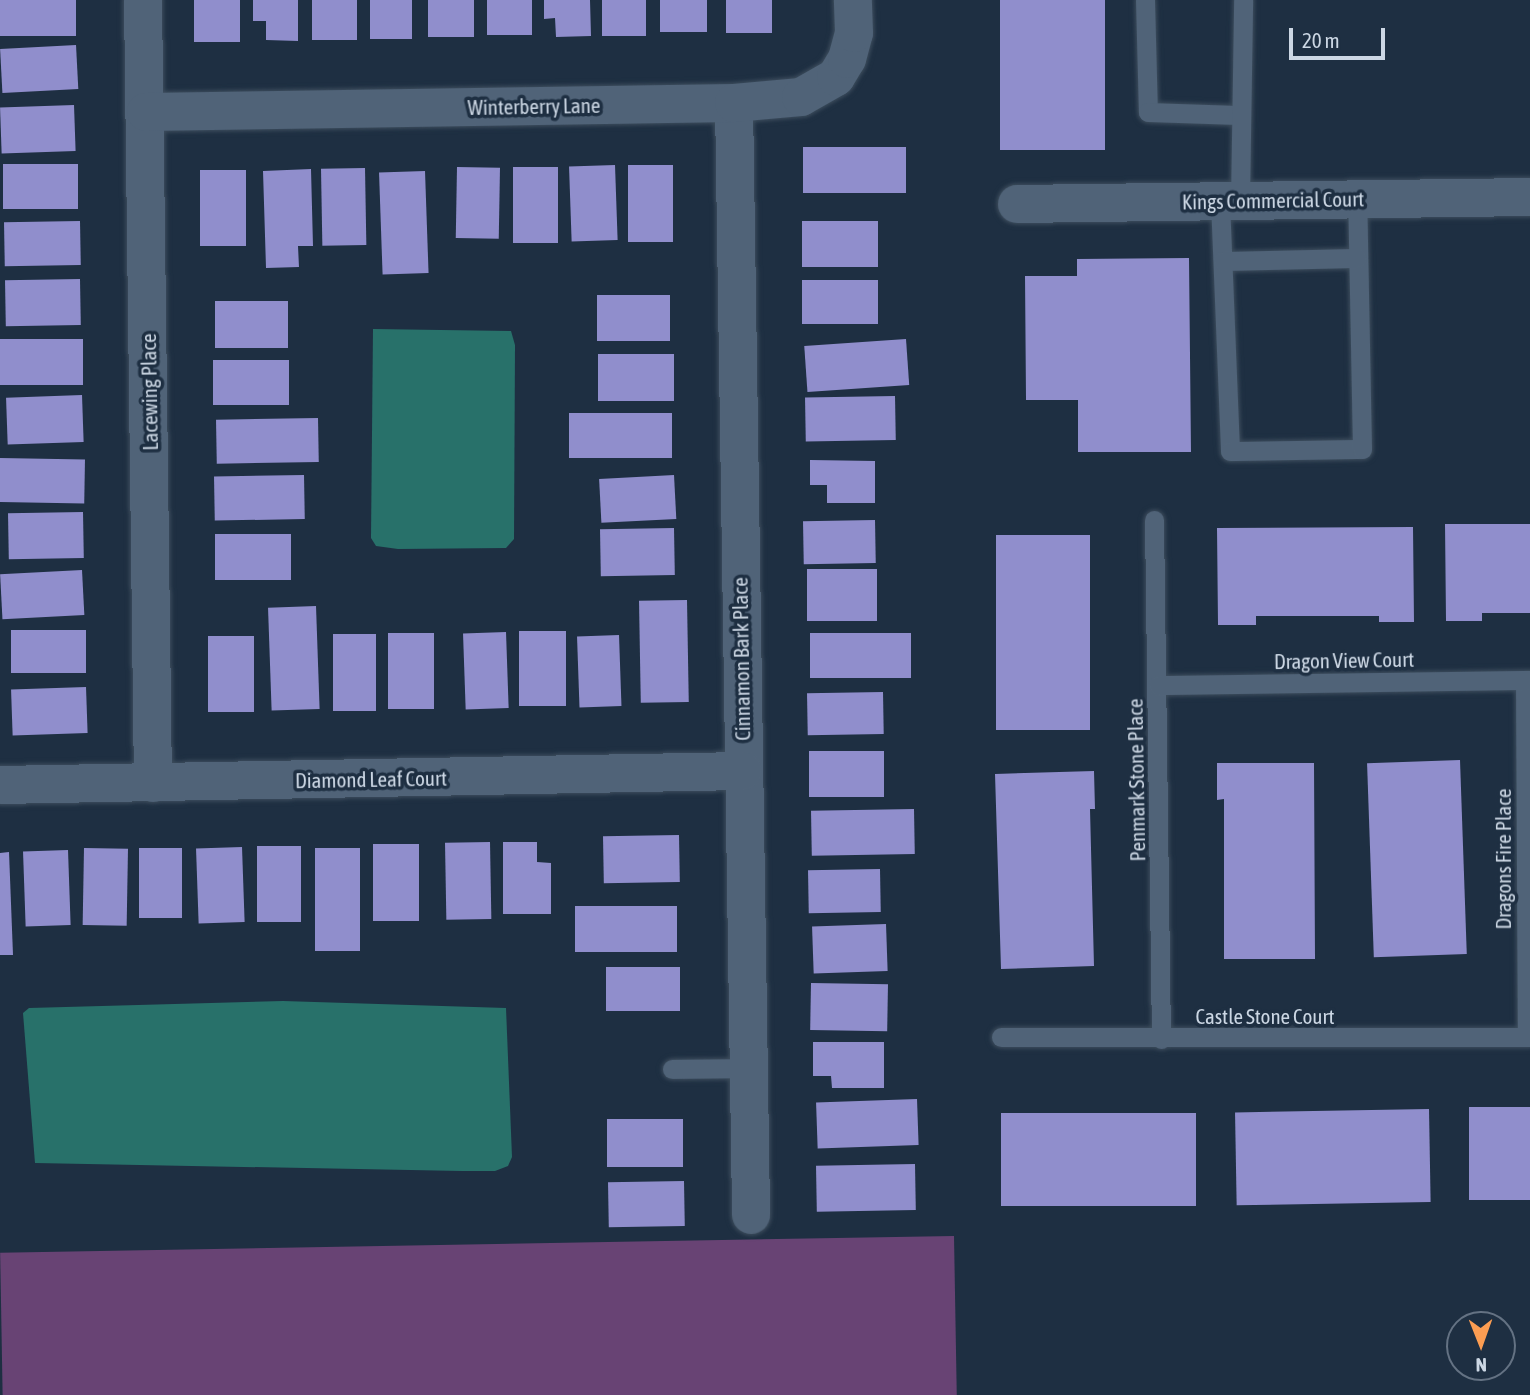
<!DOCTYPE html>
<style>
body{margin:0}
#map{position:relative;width:1530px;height:1395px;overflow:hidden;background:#1e2f42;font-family:"Asap Condensed",sans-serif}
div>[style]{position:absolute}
.forest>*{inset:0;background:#684374;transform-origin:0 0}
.water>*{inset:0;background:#28716a}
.building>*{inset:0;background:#908ecc;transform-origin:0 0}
.roads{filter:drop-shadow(0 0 2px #3d4d5d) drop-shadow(0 0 2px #3d4d5d)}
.service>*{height:19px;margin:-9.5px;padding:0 9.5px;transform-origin:9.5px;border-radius:9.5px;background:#506378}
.minor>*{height:38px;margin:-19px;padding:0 19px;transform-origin:19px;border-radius:19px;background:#506378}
span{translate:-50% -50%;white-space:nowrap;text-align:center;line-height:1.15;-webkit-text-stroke:7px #1e2f42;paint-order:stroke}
.street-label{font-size:21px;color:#ccd7e4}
.north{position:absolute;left:1446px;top:1311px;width:70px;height:70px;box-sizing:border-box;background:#1e2f42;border:2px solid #647283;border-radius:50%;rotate:179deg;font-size:19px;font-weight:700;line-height:28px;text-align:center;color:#ccd7e4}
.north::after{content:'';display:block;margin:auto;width:24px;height:32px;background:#fc9d52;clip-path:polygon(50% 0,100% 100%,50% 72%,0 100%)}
.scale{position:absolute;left:1289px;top:28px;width:96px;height:32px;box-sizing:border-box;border:4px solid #ccd7e4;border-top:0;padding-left:9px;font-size:21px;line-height:24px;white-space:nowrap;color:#ccd7e4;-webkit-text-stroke:5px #1e2f42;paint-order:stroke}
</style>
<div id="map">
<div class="forest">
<i style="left:954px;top:1236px;width:159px;height:954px;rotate:89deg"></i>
</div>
<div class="water">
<i style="clip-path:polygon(373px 329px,511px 331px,515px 345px,514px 539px,506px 548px,398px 549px,376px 546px,371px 538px)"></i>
<i style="clip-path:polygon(283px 1001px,506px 1008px,512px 1157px,508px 1166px,495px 1171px,462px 1171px,35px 1163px,23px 1013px,29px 1008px)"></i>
</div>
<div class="building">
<i style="left:0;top:0;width:76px;height:36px"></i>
<i style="left:194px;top:0;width:46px;height:42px"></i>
<i style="clip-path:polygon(253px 0,298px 0,298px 41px,266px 40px,266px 21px,253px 21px)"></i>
<i style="left:312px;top:0;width:45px;height:40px"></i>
<i style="left:370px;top:0;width:42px;height:39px"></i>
<i style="left:428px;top:0;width:46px;height:37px"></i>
<i style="left:487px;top:0;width:45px;height:35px"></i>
<i style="clip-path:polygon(544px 0,590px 0,591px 36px,556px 37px,555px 18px,544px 19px)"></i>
<i style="left:602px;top:0;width:44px;height:36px"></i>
<i style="left:660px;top:0;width:47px;height:32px"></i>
<i style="left:726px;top:0;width:46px;height:33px"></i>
<i style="left:1000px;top:0;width:105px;height:150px"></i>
<i style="left:76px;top:45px;width:44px;height:76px;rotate:87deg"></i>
<i style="left:74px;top:105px;width:46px;height:74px;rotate:88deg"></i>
<i style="left:906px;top:147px;width:46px;height:103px;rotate:90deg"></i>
<i style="left:78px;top:164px;width:45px;height:75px;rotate:90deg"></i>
<i style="left:615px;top:165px;width:75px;height:46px;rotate:88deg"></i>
<i style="left:628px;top:165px;width:45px;height:77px"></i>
<i style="left:457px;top:167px;width:43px;height:71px;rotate:1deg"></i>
<i style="left:513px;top:167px;width:45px;height:76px"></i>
<i style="left:365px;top:168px;width:77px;height:44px;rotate:89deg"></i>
<i style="clip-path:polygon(311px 169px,313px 246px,298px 246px,299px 267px,266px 268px,263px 171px)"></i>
<i style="left:246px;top:170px;width:76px;height:46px;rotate:90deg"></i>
<i style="left:425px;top:171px;width:102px;height:46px;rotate:88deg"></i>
<i style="left:80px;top:221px;width:44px;height:76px;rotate:89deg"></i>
<i style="left:802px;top:221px;width:76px;height:46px"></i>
<i style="clip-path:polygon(1189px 258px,1191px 452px,1078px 452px,1078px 400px,1026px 400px,1025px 276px,1077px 276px,1077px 259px)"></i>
<i style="left:80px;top:279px;width:46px;height:75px;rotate:89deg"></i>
<i style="left:802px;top:280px;width:76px;height:44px"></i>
<i style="left:670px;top:295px;width:46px;height:73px;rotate:90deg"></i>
<i style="left:215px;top:301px;width:73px;height:47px"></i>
<i style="left:83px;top:339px;width:46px;height:83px;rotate:90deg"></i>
<i style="left:906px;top:339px;width:46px;height:102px;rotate:86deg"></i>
<i style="left:598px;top:354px;width:76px;height:47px"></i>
<i style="left:289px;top:360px;width:45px;height:76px;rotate:90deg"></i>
<i style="left:82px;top:395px;width:47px;height:76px;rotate:88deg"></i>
<i style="left:895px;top:396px;width:44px;height:90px;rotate:89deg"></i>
<i style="left:672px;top:413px;width:45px;height:103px;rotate:90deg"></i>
<i style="left:318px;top:418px;width:44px;height:102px;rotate:89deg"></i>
<i style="left:0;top:458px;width:85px;height:44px;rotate:1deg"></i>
<i style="clip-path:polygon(810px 460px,875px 461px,875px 503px,827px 503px,827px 485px,810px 485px)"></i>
<i style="left:304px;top:475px;width:44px;height:90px;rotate:89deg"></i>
<i style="left:674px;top:475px;width:44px;height:75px;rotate:87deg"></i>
<i style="left:83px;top:512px;width:46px;height:75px;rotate:89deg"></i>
<i style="left:875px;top:520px;width:43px;height:72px;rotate:89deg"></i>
<i style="clip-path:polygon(1445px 524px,1530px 524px,1530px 613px,1482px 613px,1482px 621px,1446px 621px)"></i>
<i style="clip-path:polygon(1413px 527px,1414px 622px,1379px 622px,1379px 616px,1256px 616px,1256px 625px,1218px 625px,1217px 528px)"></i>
<i style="left:674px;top:528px;width:47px;height:74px;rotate:89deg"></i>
<i style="left:215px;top:534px;width:76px;height:46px"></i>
<i style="left:996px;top:535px;width:94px;height:195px"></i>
<i style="left:877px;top:569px;width:52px;height:70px;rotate:90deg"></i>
<i style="left:82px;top:570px;width:45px;height:82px;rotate:87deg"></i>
<i style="left:687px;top:600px;width:102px;height:48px;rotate:89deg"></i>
<i style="left:316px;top:606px;width:103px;height:48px;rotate:88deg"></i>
<i style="left:11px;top:630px;width:75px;height:43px"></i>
<i style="left:519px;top:631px;width:47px;height:75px"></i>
<i style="left:506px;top:632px;width:76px;height:43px;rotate:88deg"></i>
<i style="left:388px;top:633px;width:46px;height:76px"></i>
<i style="left:911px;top:633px;width:45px;height:101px;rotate:90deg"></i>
<i style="left:333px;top:634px;width:43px;height:77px"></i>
<i style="left:619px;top:635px;width:71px;height:42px;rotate:88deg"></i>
<i style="left:208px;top:636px;width:46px;height:76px"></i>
<i style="left:86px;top:687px;width:46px;height:75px;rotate:88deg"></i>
<i style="left:883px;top:692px;width:42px;height:76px;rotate:89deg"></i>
<i style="left:809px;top:751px;width:75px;height:46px"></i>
<i style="left:1460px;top:760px;width:194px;height:93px;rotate:88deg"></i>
<i style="clip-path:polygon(1217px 763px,1314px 763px,1315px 959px,1224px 959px,1224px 799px,1217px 800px)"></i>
<i style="clip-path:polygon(1094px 771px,1095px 809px,1090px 809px,1094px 966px,1001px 969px,995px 774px)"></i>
<i style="left:914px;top:809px;width:45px;height:103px;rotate:89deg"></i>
<i style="left:679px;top:835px;width:47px;height:76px;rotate:89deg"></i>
<i style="left:490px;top:842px;width:77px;height:45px;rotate:89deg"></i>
<i style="clip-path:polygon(503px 842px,537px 842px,537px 862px,551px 863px,551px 914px,503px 914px)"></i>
<i style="left:373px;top:844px;width:46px;height:77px"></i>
<i style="left:257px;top:846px;width:44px;height:76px"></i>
<i style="left:242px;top:847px;width:75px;height:46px;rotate:88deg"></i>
<i style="left:84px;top:848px;width:44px;height:77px;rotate:1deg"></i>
<i style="left:139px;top:848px;width:43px;height:70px"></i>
<i style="left:360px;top:848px;width:103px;height:45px;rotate:90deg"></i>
<i style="left:68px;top:850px;width:75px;height:45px;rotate:88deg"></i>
<i style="clip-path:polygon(9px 852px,13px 955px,0 955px,0 853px)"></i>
<i style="left:880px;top:869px;width:43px;height:72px;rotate:89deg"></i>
<i style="left:575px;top:906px;width:102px;height:46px"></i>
<i style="left:886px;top:924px;width:47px;height:74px;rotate:88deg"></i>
<i style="left:606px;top:967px;width:74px;height:44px"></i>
<i style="left:811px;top:983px;width:77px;height:47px;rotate:1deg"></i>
<i style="clip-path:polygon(813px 1042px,884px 1042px,884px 1088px,832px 1088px,831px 1076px,813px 1076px)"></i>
<i style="left:917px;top:1099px;width:46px;height:101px;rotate:88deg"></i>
<i style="left:1469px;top:1107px;width:61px;height:93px"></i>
<i style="left:1429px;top:1109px;width:93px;height:194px;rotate:89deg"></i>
<i style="left:1196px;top:1113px;width:93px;height:195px;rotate:90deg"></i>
<i style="left:683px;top:1119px;width:48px;height:76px;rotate:90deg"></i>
<i style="left:915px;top:1164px;width:46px;height:99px;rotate:89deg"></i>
<i style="left:684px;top:1181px;width:45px;height:76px;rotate:89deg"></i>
</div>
<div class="roads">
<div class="service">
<i style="left:1145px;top:0;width:112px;rotate:88.5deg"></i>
<i style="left:1148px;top:112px;width:90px;rotate:1.9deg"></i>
<i style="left:1220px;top:201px;width:250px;rotate:87.7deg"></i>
<i style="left:1230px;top:451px;width:132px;rotate:-0.9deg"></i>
<i style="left:1362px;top:449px;width:250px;rotate:-91.1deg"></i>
<i style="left:1240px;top:201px;width:201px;rotate:-89.1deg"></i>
<i style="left:1223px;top:261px;width:134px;rotate:-1.3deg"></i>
<i style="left:1154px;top:520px;width:519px;rotate:89.23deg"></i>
<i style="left:1525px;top:680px;width:357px;rotate:89.7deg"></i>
<i style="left:1158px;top:685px;width:372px;rotate:-0.8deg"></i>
<i style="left:1001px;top:1037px;width:529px"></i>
<i style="left:672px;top:1069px;width:77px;rotate:-0.7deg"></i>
</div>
<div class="minor">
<i style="left:143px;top:0;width:783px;rotate:89.27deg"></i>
<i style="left:734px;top:103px;width:1112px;rotate:89.12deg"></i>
<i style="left:146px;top:112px;width:588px;rotate:-0.88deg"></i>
<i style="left:734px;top:103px;width:67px;rotate:-5.1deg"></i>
<i style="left:801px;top:97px;width:40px;rotate:-29.7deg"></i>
<i style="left:836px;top:77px;width:21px;rotate:-59deg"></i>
<i style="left:847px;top:59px;width:27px;rotate:-75deg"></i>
<i style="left:854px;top:33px;width:33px;rotate:-92deg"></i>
<i style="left:1017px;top:204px;width:513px;rotate:-0.78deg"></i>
<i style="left:0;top:785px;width:743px;rotate:-1.08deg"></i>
</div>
</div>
<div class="street-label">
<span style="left:534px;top:106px;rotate:-1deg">Winterberry Lane</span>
<span style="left:1273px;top:200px;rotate:-1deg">Kings Commercial Court</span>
<span style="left:149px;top:392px;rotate:-91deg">Lacewing Place</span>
<span style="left:741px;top:659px;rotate:-91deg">Cinnamon Bark Place</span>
<span style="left:1344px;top:660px;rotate:-1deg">Dragon View Court</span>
<span style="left:371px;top:779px;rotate:-1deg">Diamond Leaf Court</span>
<span style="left:1136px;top:780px;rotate:-91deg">Penmark Stone Place</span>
<span style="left:1503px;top:859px;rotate:-90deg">Dragons Fire Place</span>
<span style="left:1265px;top:1016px">Castle Stone Court</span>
</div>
<div class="north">N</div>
<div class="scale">20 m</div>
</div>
